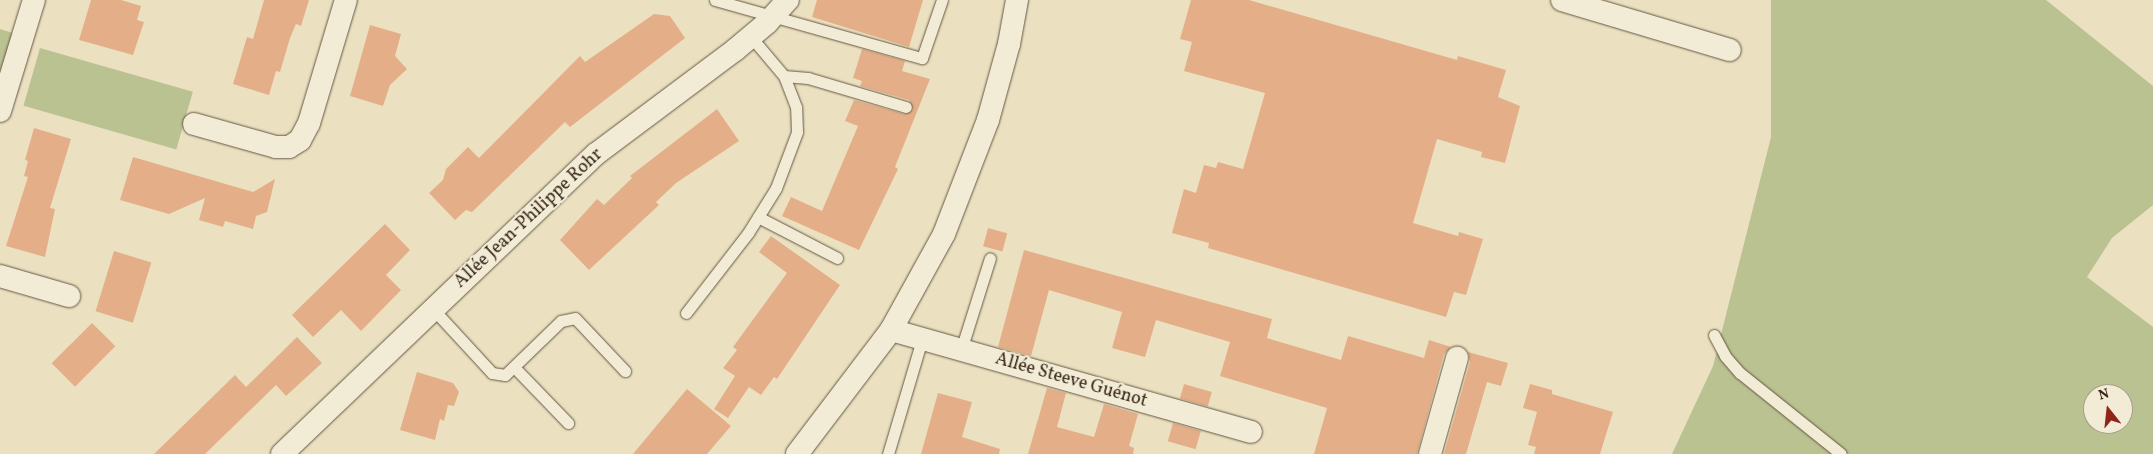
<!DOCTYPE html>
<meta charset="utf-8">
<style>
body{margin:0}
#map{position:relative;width:2153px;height:454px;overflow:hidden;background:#ebe1c1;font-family:Vollkorn,serif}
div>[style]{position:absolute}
.green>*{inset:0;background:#bac291;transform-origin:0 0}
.building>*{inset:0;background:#e4af88;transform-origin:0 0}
.roads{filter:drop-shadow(0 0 1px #665642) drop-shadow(0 0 1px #665642)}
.lane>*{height:11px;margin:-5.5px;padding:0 5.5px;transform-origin:5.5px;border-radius:5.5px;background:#f2ecd7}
.street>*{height:22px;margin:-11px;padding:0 11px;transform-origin:11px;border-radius:11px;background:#f2ecd7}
span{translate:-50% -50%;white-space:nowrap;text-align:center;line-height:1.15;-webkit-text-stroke:4px #f2ecd7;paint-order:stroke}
.street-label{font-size:18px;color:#392818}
.north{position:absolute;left:2083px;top:384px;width:50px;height:50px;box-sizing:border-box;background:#f2ecd7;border:1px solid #a89e8b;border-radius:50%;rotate:344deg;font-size:14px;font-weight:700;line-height:20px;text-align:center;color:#392818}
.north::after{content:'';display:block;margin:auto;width:18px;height:22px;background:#8f2418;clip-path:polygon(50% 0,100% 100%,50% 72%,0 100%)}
</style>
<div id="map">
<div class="green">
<i style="clip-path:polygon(evenodd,1771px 0,2046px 0,2153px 86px,2153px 205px,2112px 238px,2087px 277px,2153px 327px,2153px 454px,1672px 454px,1713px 366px,1771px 137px,1771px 0,2093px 394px,2123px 394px,2123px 424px,2093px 424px,2093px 394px)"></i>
<i style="clip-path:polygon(0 29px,16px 34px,0 89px)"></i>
<i style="left:40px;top:48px;width:159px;height:60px;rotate:16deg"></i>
</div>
<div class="building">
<i style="clip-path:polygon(91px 0,121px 0,141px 6px,137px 20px,144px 22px,133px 55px,79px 40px)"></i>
<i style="clip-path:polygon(264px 0,309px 0,301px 26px,296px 24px,290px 38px,280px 72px,276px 71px,269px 95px,233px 84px,247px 37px,253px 39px)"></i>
<i style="clip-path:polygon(817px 0,923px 0,909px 47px,812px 17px)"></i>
<i style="clip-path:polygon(1191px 0,1249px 0,1457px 60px,1458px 56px,1506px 70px,1498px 97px,1520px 106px,1505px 163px,1481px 157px,1482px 152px,1437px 139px,1413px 223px,1458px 236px,1459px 232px,1483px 239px,1466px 295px,1454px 292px,1446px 317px,1208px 248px,1209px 243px,1172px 233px,1184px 189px,1196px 193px,1204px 165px,1216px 168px,1218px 162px,1243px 169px,1265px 93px,1184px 71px,1192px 42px,1180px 39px)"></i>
<i style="clip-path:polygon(654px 14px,670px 16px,685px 38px,570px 127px,565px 122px,472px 212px,466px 210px,455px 220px,429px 193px,443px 180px,446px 169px,468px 147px,479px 158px,580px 56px,585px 62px)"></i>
<i style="clip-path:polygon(370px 25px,401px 34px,395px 56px,407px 69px,390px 85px,383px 106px,350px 96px)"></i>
<i style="clip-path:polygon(862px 49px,905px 61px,902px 71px,930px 79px,895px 167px,898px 169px,859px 250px,782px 216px,791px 197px,822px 211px,858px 126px,845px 121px,854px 100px,904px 114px,913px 110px,909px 100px,860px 86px,862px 81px,853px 78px)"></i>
<i style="clip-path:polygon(717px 109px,739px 141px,676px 183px,656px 202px,659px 205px,589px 270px,560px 240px,597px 199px,604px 205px,632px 178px,630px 176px)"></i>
<i style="clip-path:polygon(34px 128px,71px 139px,50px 208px,55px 209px,45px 257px,6px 246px,28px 177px,24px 176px,28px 161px,25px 160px)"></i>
<i style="clip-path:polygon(133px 157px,253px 192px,275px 179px,267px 212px,256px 216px,253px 229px,225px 221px,223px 227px,199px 220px,205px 198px,169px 214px,120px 200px)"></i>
<i style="clip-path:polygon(385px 224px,410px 250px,386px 275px,401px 290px,361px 331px,341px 310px,313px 337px,292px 315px)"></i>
<i style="left:988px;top:228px;width:20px;height:19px;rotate:15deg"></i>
<i style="clip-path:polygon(771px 236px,840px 285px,777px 379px,774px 377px,761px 395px,749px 387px,728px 418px,714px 409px,735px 376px,723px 368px,737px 350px,733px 347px,787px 273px,759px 252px)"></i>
<i style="clip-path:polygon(1024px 250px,1272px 319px,1267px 338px,1341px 360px,1348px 336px,1424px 358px,1429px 340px,1451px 347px,1444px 354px,1417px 454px,1314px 454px,1327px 408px,1220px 376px,1230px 342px,1156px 320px,1145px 357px,1112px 348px,1122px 312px,1049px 290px,1031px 356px,998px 347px)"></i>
<i style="left:114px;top:251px;width:39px;height:63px;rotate:17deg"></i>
<i style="left:92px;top:323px;width:33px;height:57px;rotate:45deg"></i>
<i style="clip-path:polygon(297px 337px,322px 363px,286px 396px,276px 385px,205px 454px,154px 454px,235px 375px,246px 387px)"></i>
<i style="clip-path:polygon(1468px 352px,1508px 363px,1501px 386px,1487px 382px,1466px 454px,1444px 454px,1470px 362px)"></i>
<i style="clip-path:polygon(417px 372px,453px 383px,459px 392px,454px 406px,448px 405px,444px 421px,440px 419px,435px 440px,400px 430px)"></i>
<i style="left:1184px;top:384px;width:29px;height:15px;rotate:16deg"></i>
<i style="clip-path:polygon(1530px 384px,1552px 390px,1552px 394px,1613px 412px,1600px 454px,1534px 454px,1536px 447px,1528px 445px,1537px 412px,1523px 408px)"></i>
<i style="clip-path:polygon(1047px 388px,1066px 393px,1057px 427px,1094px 437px,1104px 404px,1138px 414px,1129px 446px,1134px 448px,1133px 454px,1028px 454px)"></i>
<i style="clip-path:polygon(687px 389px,731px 426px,707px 454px,633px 454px)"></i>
<i style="clip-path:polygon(938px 393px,972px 402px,962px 437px,1000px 449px,999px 454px,921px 454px)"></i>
<i style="left:1173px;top:423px;width:29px;height:19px;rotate:16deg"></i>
</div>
<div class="roads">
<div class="lane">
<i style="left:715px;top:0;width:215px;rotate:15.7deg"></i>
<i style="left:922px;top:58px;width:61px;rotate:-71deg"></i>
<i style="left:784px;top:76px;width:24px;rotate:5deg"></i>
<i style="left:808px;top:78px;width:102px;rotate:16.5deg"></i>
<i style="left:758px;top:217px;width:89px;rotate:27.4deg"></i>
<i style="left:433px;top:309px;width:87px;rotate:47.3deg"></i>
<i style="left:492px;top:373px;width:13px;rotate:9deg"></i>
<i style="left:505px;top:375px;width:78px;rotate:-44deg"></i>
<i style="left:561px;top:321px;width:14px;rotate:-12deg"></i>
<i style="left:575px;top:318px;width:73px;rotate:46.7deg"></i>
<i style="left:686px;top:313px;width:101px;rotate:-52.2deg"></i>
<i style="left:748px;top:233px;width:53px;rotate:-58.1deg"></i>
<i style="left:776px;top:188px;width:60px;rotate:-69.4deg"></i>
<i style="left:797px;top:132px;width:25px;rotate:-92deg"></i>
<i style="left:796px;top:107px;width:33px;rotate:-111deg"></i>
<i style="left:784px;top:76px;width:51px;rotate:-130.2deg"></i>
<i style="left:1714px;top:335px;width:24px;rotate:62deg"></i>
<i style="left:1725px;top:356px;width:23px;rotate:49deg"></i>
<i style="left:1740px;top:373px;width:129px;rotate:38.7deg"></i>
<i style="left:961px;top:350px;width:96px;rotate:-72.5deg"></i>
<i style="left:514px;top:367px;width:78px;rotate:46deg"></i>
<i style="left:888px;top:454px;width:120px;rotate:-73.5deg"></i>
</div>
<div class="street">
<i style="left:1562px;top:0;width:175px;rotate:16.6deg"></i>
<i style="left:0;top:111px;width:116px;rotate:-73deg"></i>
<i style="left:194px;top:124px;width:85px;rotate:15.7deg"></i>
<i style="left:276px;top:147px;width:13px"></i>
<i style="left:289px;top:147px;width:13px;rotate:-32deg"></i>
<i style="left:300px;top:140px;width:19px;rotate:-62deg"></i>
<i style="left:309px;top:123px;width:128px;rotate:-73.3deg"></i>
<i style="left:0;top:276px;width:72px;rotate:16.2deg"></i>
<i style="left:891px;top:330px;width:374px;rotate:15.8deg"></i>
<i style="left:282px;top:454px;width:434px;rotate:-43.7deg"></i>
<i style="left:596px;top:154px;width:174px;rotate:-36.8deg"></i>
<i style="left:735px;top:50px;width:42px;rotate:-40.2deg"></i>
<i style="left:767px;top:23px;width:31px;rotate:-48deg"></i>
<i style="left:797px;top:454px;width:156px;rotate:-52.8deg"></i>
<i style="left:891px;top:330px;width:110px;rotate:-61.1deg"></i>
<i style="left:944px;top:234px;width:122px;rotate:-68.9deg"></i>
<i style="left:988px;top:120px;width:79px;rotate:-74.6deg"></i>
<i style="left:1009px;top:44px;width:45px;rotate:-79.7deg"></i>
<i style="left:1430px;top:454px;width:100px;rotate:-74.3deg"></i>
</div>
</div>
<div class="street-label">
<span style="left:529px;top:219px;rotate:-43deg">Allée Jean-Philippe Rohr</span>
<span style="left:1071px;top:381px;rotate:16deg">Allée Steeve Guénot</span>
</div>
<div class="north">N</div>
</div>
